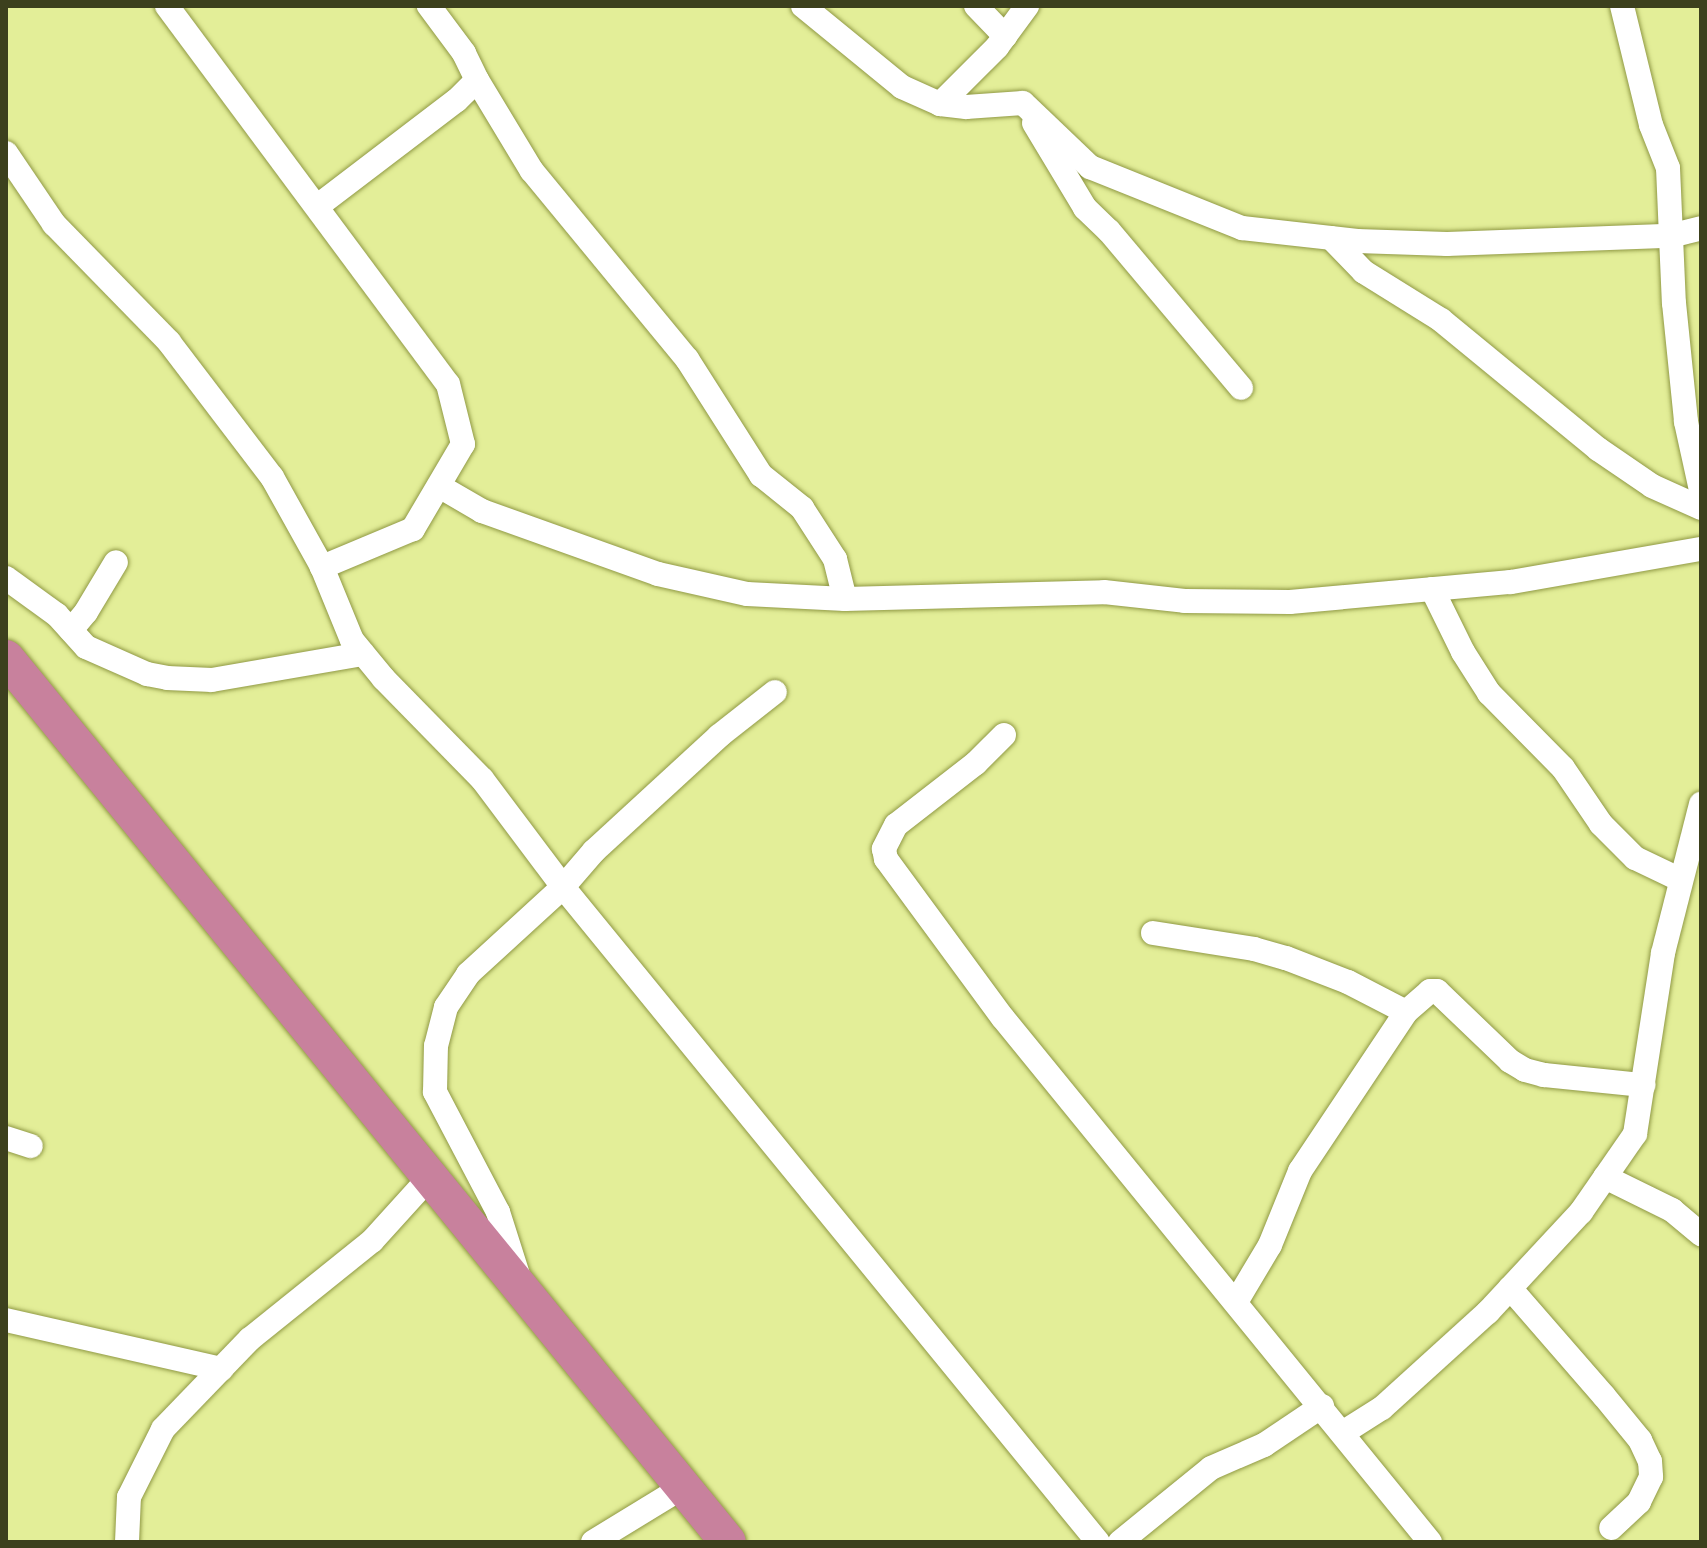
<!DOCTYPE html>
<style>
body{margin:0}
#map{position:relative;width:1707px;height:1548px;overflow:hidden;background:#e3ee98;font-family:"Nunito Sans",sans-serif}
div>[style]{position:absolute}
.roads{filter:drop-shadow(0 0 2px #909945) drop-shadow(0 0 2px #909945)}
.minor>*{height:24px;margin:-12px;padding:0 12px;transform-origin:12px;border-radius:12px;background:#fff}
.highway>*{height:36px;margin:-18px;padding:0 18px;transform-origin:18px;border-radius:18px;background:#c8819d}
span{translate:-50% -50%;white-space:nowrap;text-align:center;line-height:1.15;-webkit-text-stroke:8px #fff;paint-order:stroke}
.frame{position:absolute;inset:0;border:8px solid #3c401d;pointer-events:none}
</style>
<div id="map">
<div class="roads">
<div class="minor">
<i style="left:167px;top:6px;width:471px;rotate:53.4deg"></i>
<i style="left:448px;top:384px;width:62px;rotate:76deg"></i>
<i style="left:463px;top:444px;width:99px;rotate:120.5deg"></i>
<i style="left:413px;top:529px;width:99px;rotate:157.3deg"></i>
<i style="left:803px;top:6px;width:128px;rotate:39.3deg"></i>
<i style="left:902px;top:87px;width:42px;rotate:24.1deg"></i>
<i style="left:940px;top:104px;width:26px;rotate:7deg"></i>
<i style="left:966px;top:107px;width:57px;rotate:-4deg"></i>
<i style="left:1023px;top:103px;width:93px;rotate:43.7deg"></i>
<i style="left:1090px;top:167px;width:164px;rotate:21.9deg"></i>
<i style="left:1242px;top:228px;width:116px;rotate:6.4deg"></i>
<i style="left:1357px;top:241px;width:90px;rotate:1.9deg"></i>
<i style="left:1447px;top:244px;width:223px;rotate:-2.1deg"></i>
<i style="left:1670px;top:236px;width:32px;rotate:-14deg"></i>
<i style="left:976px;top:6px;width:42px;rotate:46deg"></i>
<i style="left:1622px;top:6px;width:122px;rotate:76.3deg"></i>
<i style="left:1651px;top:125px;width:46px;rotate:68.4deg"></i>
<i style="left:1668px;top:168px;width:135px;rotate:87.5deg"></i>
<i style="left:1674px;top:303px;width:120px;rotate:84.2deg"></i>
<i style="left:1686px;top:422px;width:70px;rotate:77.6deg"></i>
<i style="left:477px;top:80px;width:106px;rotate:58.9deg"></i>
<i style="left:532px;top:171px;width:244px;rotate:50.5deg"></i>
<i style="left:687px;top:359px;width:138px;rotate:57.5deg"></i>
<i style="left:761px;top:475px;width:53px;rotate:38.8deg"></i>
<i style="left:802px;top:508px;width:61px;rotate:57.1deg"></i>
<i style="left:835px;top:559px;width:41px;rotate:76deg"></i>
<i style="left:940px;top:104px;width:81px;rotate:-45deg"></i>
<i style="left:997px;top:47px;width:51px;rotate:-53.8deg"></i>
<i style="left:1034px;top:123px;width:99px;rotate:59deg"></i>
<i style="left:1085px;top:208px;width:33px;rotate:44deg"></i>
<i style="left:1109px;top:231px;width:205px;rotate:49.9deg"></i>
<i style="left:6px;top:153px;width:86px;rotate:55.9deg"></i>
<i style="left:54px;top:224px;width:165px;rotate:45.7deg"></i>
<i style="left:169px;top:342px;width:170px;rotate:52.7deg"></i>
<i style="left:272px;top:477px;width:103px;rotate:60.9deg"></i>
<i style="left:322px;top:567px;width:79px;rotate:67.7deg"></i>
<i style="left:352px;top:640px;width:50px;rotate:50.6deg"></i>
<i style="left:384px;top:679px;width:140px;rotate:45.6deg"></i>
<i style="left:482px;top:779px;width:135px;rotate:53.1deg"></i>
<i style="left:563px;top:887px;width:846px;rotate:50.76deg"></i>
<i style="left:319px;top:205px;width:173px;rotate:-37.3deg"></i>
<i style="left:457px;top:100px;width:28px;rotate:-45deg"></i>
<i style="left:477px;top:80px;width:30px;rotate:-116deg"></i>
<i style="left:464px;top:53px;width:59px;rotate:-126.7deg"></i>
<i style="left:1331px;top:238px;width:47px;rotate:45.9deg"></i>
<i style="left:1364px;top:272px;width:91px;rotate:31.9deg"></i>
<i style="left:1441px;top:320px;width:203px;rotate:39.4deg"></i>
<i style="left:1598px;top:449px;width:65px;rotate:34.4deg"></i>
<i style="left:1652px;top:486px;width:54px;rotate:24.2deg"></i>
<i style="left:439px;top:486px;width:50px;rotate:30.2deg"></i>
<i style="left:482px;top:511px;width:187px;rotate:19.7deg"></i>
<i style="left:658px;top:574px;width:91px;rotate:12.7deg"></i>
<i style="left:747px;top:594px;width:98px;rotate:2.9deg"></i>
<i style="left:845px;top:599px;width:259px;rotate:-1.5deg"></i>
<i style="left:1104px;top:592px;width:81px;rotate:6.3deg"></i>
<i style="left:1185px;top:601px;width:105px;rotate:0.5deg"></i>
<i style="left:1290px;top:602px;width:222px;rotate:-5.2deg"></i>
<i style="left:1511px;top:582px;width:193px;rotate:-9.9deg"></i>
<i style="left:6px;top:578px;width:63px;rotate:36deg"></i>
<i style="left:57px;top:615px;width:43px;rotate:47.8deg"></i>
<i style="left:86px;top:647px;width:67px;rotate:23.9deg"></i>
<i style="left:147px;top:674px;width:20px;rotate:11deg"></i>
<i style="left:167px;top:678px;width:45px;rotate:2.5deg"></i>
<i style="left:212px;top:680px;width:153px;rotate:-9.8deg"></i>
<i style="left:1432px;top:589px;width:70px;rotate:63.8deg"></i>
<i style="left:1463px;top:652px;width:49px;rotate:57.6deg"></i>
<i style="left:1489px;top:693px;width:105px;rotate:45.4deg"></i>
<i style="left:1563px;top:768px;width:68px;rotate:55.8deg"></i>
<i style="left:1601px;top:824px;width:48px;rotate:45deg"></i>
<i style="left:1635px;top:858px;width:51px;rotate:25.6deg"></i>
<i style="left:71px;top:630px;width:23px;rotate:-50deg"></i>
<i style="left:86px;top:612px;width:58px;rotate:-59deg"></i>
<i style="left:1004px;top:735px;width:40px;rotate:135deg"></i>
<i style="left:976px;top:763px;width:101px;rotate:142.2deg"></i>
<i style="left:896px;top:825px;width:27px;rotate:117deg"></i>
<i style="left:884px;top:849px;width:10px;rotate:79deg"></i>
<i style="left:886px;top:859px;width:197px;rotate:53.7deg"></i>
<i style="left:1003px;top:1018px;width:676px;rotate:50.82deg"></i>
<i style="left:1153px;top:933px;width:102px;rotate:9deg"></i>
<i style="left:1254px;top:949px;width:33px;rotate:16deg"></i>
<i style="left:1286px;top:958px;width:66px;rotate:21.2deg"></i>
<i style="left:1348px;top:982px;width:65px;rotate:27.3deg"></i>
<i style="left:6px;top:1138px;width:26px;rotate:18deg"></i>
<i style="left:1605px;top:1177px;width:75px;rotate:26.2deg"></i>
<i style="left:1672px;top:1210px;width:38px;rotate:40deg"></i>
<i style="left:518px;top:1275px;width:66px;rotate:-107.6deg"></i>
<i style="left:498px;top:1212px;width:136px;rotate:-117.7deg"></i>
<i style="left:435px;top:1092px;width:46px;rotate:-88.8deg"></i>
<i style="left:436px;top:1046px;width:40px;rotate:-75.6deg"></i>
<i style="left:446px;top:1007px;width:40px;rotate:-56deg"></i>
<i style="left:468px;top:974px;width:129px;rotate:-42.5deg"></i>
<i style="left:563px;top:887px;width:48px;rotate:-49.3deg"></i>
<i style="left:594px;top:851px;width:170px;rotate:-42.6deg"></i>
<i style="left:719px;top:736px;width:71px;rotate:-38.2deg"></i>
<i style="left:1510px;top:1288px;width:143px;rotate:49deg"></i>
<i style="left:1604px;top:1396px;width:57px;rotate:50.7deg"></i>
<i style="left:1640px;top:1440px;width:23px;rotate:65deg"></i>
<i style="left:1650px;top:1461px;width:16px;rotate:86deg"></i>
<i style="left:1651px;top:1477px;width:28px;rotate:116deg"></i>
<i style="left:1639px;top:1502px;width:38px;rotate:137deg"></i>
<i style="left:1236px;top:1302px;width:66px;rotate:-59.2deg"></i>
<i style="left:1270px;top:1245px;width:80px;rotate:-67.9deg"></i>
<i style="left:1300px;top:1171px;width:191px;rotate:-56.3deg"></i>
<i style="left:1406px;top:1012px;width:32px;rotate:-41deg"></i>
<i style="left:1430px;top:991px;width:7px"></i>
<i style="left:1437px;top:991px;width:101px;rotate:43.8deg"></i>
<i style="left:1510px;top:1061px;width:17px;rotate:31deg"></i>
<i style="left:1525px;top:1070px;width:20px;rotate:15deg"></i>
<i style="left:1544px;top:1075px;width:100px;rotate:5.8deg"></i>
<i style="left:6px;top:1320px;width:221px;rotate:12.8deg"></i>
<i style="left:1344px;top:1432px;width:45px;rotate:-32.3deg"></i>
<i style="left:1382px;top:1408px;width:143px;rotate:-42.2deg"></i>
<i style="left:1488px;top:1312px;width:137px;rotate:-47.1deg"></i>
<i style="left:1581px;top:1212px;width:95px;rotate:-55.3deg"></i>
<i style="left:1635px;top:1134px;width:183px;rotate:-81.2deg"></i>
<i style="left:1663px;top:953px;width:154px;rotate:-75.7deg"></i>
<i style="left:127px;top:1542px;width:45px;rotate:-87.5deg"></i>
<i style="left:129px;top:1497px;width:76px;rotate:-63.4deg"></i>
<i style="left:163px;top:1429px;width:125px;rotate:-46deg"></i>
<i style="left:250px;top:1339px;width:156px;rotate:-38.8deg"></i>
<i style="left:372px;top:1241px;width:86px;rotate:-47.8deg"></i>
<i style="left:593px;top:1542px;width:105px;rotate:-31.4deg"></i>
<i style="left:1120px;top:1542px;width:117px;rotate:-39.1deg"></i>
<i style="left:1211px;top:1468px;width:58px;rotate:-23.5deg"></i>
<i style="left:1264px;top:1445px;width:70px;rotate:-33.9deg"></i>
</div>
<div class="highway">
<i style="left:6px;top:658px;width:1141px;rotate:50.76deg"></i>
</div>
</div>
<div class="frame"></div>
</div>
